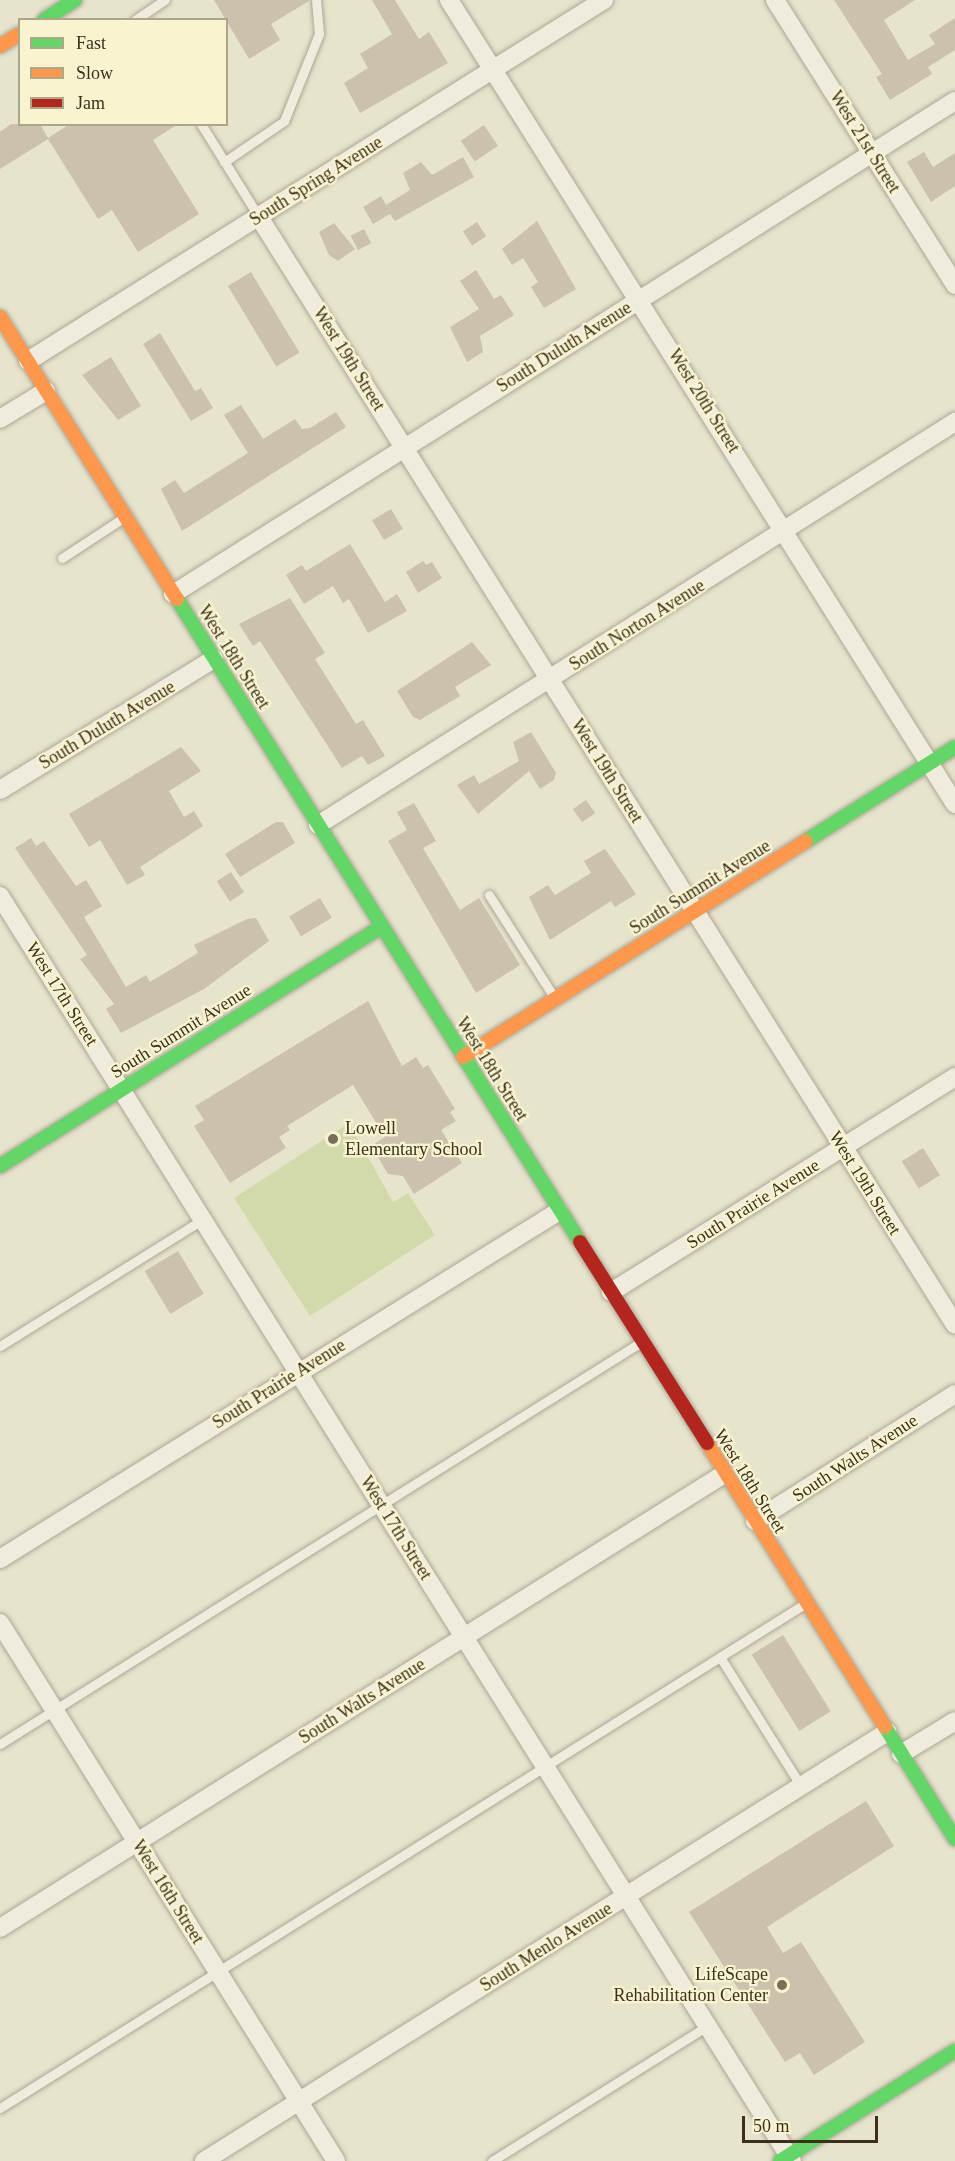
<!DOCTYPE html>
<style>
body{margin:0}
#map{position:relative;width:955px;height:2161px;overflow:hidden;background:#e7e4cc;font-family:Georgia,serif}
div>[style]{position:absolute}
.green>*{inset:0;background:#d2daac}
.building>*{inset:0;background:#cbc1ac;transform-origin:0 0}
.roads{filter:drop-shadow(0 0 2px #aca795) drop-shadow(0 0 2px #aca795)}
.lane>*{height:9px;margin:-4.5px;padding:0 4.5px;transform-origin:4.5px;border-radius:4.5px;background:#efecde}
.street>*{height:18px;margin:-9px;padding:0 9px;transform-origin:9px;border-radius:9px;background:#efecde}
.fast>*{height:14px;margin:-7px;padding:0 7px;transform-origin:7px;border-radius:7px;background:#63d668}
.slow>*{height:14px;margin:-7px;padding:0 7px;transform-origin:7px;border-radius:7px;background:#ff974d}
.jam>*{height:14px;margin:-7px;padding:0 7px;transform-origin:7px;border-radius:7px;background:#b3261e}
.dots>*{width:16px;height:16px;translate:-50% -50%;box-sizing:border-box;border:3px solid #f9f4d0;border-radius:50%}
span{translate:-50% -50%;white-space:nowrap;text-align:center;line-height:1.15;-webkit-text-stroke:4.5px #f9f4d0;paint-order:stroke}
.street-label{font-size:18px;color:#3c301c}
.poi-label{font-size:18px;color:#3c301c}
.left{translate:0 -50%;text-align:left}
.right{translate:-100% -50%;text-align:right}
.legend{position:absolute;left:18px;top:18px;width:210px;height:108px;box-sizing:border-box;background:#f9f4d0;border:2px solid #ada688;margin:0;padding:8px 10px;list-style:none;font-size:18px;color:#3c301c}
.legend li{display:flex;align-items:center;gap:12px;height:30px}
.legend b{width:30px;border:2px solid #ada688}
.scale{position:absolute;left:742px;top:2116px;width:136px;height:27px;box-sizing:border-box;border:3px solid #3c301c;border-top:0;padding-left:8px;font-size:18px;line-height:21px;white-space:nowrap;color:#3c301c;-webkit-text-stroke:4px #f9f4d0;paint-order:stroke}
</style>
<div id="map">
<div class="green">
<i style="clip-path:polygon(349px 1123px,393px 1202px,408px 1193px,435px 1235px,310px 1316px,234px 1198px)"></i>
</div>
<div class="building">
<i style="clip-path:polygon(214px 0,309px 0,309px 1px,271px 24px,280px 40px,249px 59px)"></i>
<i style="clip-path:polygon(372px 0,395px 0,419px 39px,429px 32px,448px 63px,360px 113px,344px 83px,368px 68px,360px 54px,392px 34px)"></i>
<i style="clip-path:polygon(834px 0,915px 0,884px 20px,908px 60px,935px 44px,929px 35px,955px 18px,955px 50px,928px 67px,932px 74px,890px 100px,876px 77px,882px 74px)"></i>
<i style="clip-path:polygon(11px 124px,40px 124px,48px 138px,70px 124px,178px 124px,153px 140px,199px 214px,138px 252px,112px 210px,98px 219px,48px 139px,0 169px,0 132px)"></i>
<i style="left:484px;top:125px;width:25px;height:28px;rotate:56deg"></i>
<i style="clip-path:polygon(924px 152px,933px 167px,955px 153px,955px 186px,931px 202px,907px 162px)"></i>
<i style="clip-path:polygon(463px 157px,474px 177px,395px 221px,390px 214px,373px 224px,363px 207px,381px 196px,386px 205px,410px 190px,403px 173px,421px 162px,432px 175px)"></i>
<i style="clip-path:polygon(537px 221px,576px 289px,544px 308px,531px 287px,538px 282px,523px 258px,512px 265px,502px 249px)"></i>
<i style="left:477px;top:222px;width:17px;height:17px;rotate:57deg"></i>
<i style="clip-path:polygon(334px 223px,355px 249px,338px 261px,329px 255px,319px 232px)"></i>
<i style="left:364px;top:229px;width:16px;height:15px;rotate:63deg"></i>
<i style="clip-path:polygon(476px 270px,494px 299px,501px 295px,514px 315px,480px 336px,483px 352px,467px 362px,450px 327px,479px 309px,460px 281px)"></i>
<i style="left:251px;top:272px;width:94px;height:27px;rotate:59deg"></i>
<i style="clip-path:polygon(160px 333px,195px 391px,201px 388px,213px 408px,191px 421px,143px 344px)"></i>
<i style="clip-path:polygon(111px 357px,141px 406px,118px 420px,82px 375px)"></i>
<i style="clip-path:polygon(241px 405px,263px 439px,295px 419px,302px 429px,310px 428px,336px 412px,346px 427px,182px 531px,161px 489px,175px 480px,184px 493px,248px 453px,224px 415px)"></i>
<i style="left:391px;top:509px;width:23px;height:22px;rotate:59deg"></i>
<i style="clip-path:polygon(350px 544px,385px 602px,397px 594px,407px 611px,368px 633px,349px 599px,343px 603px,333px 586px,304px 604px,286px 575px,302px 565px,306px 571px)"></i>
<i style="clip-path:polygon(423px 561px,426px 565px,432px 562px,442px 578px,418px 593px,406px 572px)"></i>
<i style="clip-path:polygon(290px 598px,325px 653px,315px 659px,356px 724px,363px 720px,385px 756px,368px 765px,362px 756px,342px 768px,260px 641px,253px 646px,239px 624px)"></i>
<i style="clip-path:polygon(472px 642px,491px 665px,455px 687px,460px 696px,420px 720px,413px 717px,397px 691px)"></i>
<i style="clip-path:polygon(531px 732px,556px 773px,554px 780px,540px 789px,529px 771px,478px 814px,457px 785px,474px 775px,479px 784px,519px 761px,513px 742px)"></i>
<i style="clip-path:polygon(181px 747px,201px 771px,169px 791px,184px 817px,194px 811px,203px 826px,140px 867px,145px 875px,127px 885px,100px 840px,89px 847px,69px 814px)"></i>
<i style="left:586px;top:800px;width:16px;height:16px;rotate:55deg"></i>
<i style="clip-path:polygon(414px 803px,436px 841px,423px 848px,460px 910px,479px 898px,520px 965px,476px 993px,388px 841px,407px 830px,397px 812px)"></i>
<i style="clip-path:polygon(276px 822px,283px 822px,295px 843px,240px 877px,225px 854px)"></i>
<i style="clip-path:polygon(31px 838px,36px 846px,44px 841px,76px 886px,86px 880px,102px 906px,84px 917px,126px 987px,146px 975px,150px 982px,198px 953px,194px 945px,247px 919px,256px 918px,269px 941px,204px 989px,121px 1033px,106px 1009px,114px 1004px,80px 959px,87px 955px,15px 848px)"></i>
<i style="clip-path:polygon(605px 849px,636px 894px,615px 907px,611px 901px,550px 940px,529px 897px,548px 885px,555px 895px,591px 873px,584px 861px)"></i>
<i style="left:231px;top:872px;width:24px;height:17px;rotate:57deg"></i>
<i style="left:320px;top:898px;width:23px;height:36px;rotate:59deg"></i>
<i style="clip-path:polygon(368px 1001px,402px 1066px,416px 1057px,423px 1068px,428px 1065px,455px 1109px,450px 1112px,456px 1121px,441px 1130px,462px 1163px,414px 1194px,403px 1176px,388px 1174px,371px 1146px,385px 1137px,353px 1085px,287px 1126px,290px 1130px,279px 1137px,286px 1148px,230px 1183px,194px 1126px,204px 1120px,195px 1106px)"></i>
<i style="left:923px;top:1148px;width:32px;height:25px;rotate:58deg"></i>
<i style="left:178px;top:1251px;width:50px;height:39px;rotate:59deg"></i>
<i style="left:783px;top:1635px;width:90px;height:37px;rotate:58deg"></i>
<i style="clip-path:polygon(866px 1801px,894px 1846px,767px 1927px,783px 1953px,801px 1942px,865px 2042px,814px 2075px,800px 2053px,785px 2062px,689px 1912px)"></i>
</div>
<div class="roads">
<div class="lane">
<i style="left:135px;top:20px;width:36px;rotate:-34deg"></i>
<i style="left:201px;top:124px;width:110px;rotate:58.1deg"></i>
<i style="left:224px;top:162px;width:73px;rotate:-34.3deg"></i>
<i style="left:284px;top:121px;width:94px;rotate:-68.1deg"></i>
<i style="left:319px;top:34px;width:34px;rotate:-95deg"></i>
<i style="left:62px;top:558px;width:73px;rotate:-33.3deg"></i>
<i style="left:489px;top:895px;width:121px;rotate:57.5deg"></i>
<i style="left:0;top:1346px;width:239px;rotate:-32deg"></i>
<i style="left:720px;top:1657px;width:152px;rotate:57.9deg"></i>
<i style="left:0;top:1744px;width:757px;rotate:-32.09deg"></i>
<i style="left:0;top:2108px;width:951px;rotate:-32.07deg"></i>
<i style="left:492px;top:2161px;width:254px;rotate:-32.1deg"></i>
</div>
<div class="street">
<i style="left:449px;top:0;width:950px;rotate:57.82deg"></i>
<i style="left:775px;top:0;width:337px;rotate:57.7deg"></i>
<i style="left:259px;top:217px;width:1308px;rotate:57.86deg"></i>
<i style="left:28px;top:361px;width:680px;rotate:-32.08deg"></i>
<i style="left:0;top:419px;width:54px;rotate:-31.3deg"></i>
<i style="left:173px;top:594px;width:924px;rotate:-32.23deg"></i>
<i style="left:0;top:790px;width:251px;rotate:-31.5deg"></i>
<i style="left:318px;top:825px;width:754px;rotate:-32.32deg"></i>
<i style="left:0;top:896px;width:1492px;rotate:57.95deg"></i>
<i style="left:611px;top:1292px;width:406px;rotate:-32deg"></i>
<i style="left:755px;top:1521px;width:237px;rotate:-32.4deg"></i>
<i style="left:0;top:1559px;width:658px;rotate:-31.9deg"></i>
<i style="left:0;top:1623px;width:634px;rotate:58.01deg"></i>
<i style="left:901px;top:1754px;width:63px;rotate:-31.4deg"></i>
<i style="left:0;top:1928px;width:855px;rotate:-32.09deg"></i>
<i style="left:204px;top:2161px;width:807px;rotate:-32.13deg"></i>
</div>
<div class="fast">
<i style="left:44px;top:20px;width:37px;rotate:-33deg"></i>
<i style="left:177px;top:599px;width:759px;rotate:57.92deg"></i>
<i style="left:806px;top:841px;width:176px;rotate:-32.2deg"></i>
<i style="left:0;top:1166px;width:450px;rotate:-32.1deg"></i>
<i style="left:885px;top:1727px;width:132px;rotate:58deg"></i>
<i style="left:780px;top:2161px;width:207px;rotate:-32.2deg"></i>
</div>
<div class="slow">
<i style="left:0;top:46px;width:23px;rotate:-31deg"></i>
<i style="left:0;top:317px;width:333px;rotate:57.9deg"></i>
<i style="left:463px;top:1057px;width:405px;rotate:-32.2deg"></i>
<i style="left:707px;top:1443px;width:335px;rotate:57.9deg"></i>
</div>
<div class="jam">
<i style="left:580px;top:1242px;width:238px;rotate:57.7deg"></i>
</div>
</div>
<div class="dots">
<i style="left:333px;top:1139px;background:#786f5a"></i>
<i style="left:782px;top:1985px;background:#786f5a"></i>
</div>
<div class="street-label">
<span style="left:865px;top:142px;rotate:58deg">West 21st Street</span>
<span style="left:316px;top:181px;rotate:-32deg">South Spring Avenue</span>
<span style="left:564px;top:347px;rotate:-32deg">South Duluth Avenue</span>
<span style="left:349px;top:359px;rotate:58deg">West 19th Street</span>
<span style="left:704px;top:401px;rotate:58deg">West 20th Street</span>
<span style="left:637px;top:625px;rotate:-32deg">South Norton Avenue</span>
<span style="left:234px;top:657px;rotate:58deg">West 18th Street</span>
<span style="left:107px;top:725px;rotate:-31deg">South Duluth Avenue</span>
<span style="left:607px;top:771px;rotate:58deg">West 19th Street</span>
<span style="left:700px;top:887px;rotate:-32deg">South Summit Avenue</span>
<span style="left:62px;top:994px;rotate:58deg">West 17th Street</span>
<span style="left:181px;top:1031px;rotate:-32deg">South Summit Avenue</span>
<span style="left:492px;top:1069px;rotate:58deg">West 18th Street</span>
<span style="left:865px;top:1183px;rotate:58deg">West 19th Street</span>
<span style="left:753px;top:1204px;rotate:-32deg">South Prairie Avenue</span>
<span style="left:279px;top:1384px;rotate:-32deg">South Prairie Avenue</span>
<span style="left:855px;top:1458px;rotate:-33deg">South Walts Avenue</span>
<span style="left:750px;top:1481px;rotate:58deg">West 18th Street</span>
<span style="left:396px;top:1528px;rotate:58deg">West 17th Street</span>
<span style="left:362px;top:1701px;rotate:-32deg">South Walts Avenue</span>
<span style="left:168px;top:1892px;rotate:58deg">West 16th Street</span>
<span style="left:546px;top:1947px;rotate:-32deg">South Menlo Avenue</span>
</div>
<div class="poi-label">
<span class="left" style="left:345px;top:1139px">Lowell<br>Elementary School</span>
<span class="right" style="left:768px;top:1985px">LifeScape<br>Rehabilitation Center</span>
</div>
<ul class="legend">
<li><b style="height:8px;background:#63d668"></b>Fast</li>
<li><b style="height:8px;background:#ff974d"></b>Slow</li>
<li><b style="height:8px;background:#b3261e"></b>Jam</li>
</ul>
<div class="scale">50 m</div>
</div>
